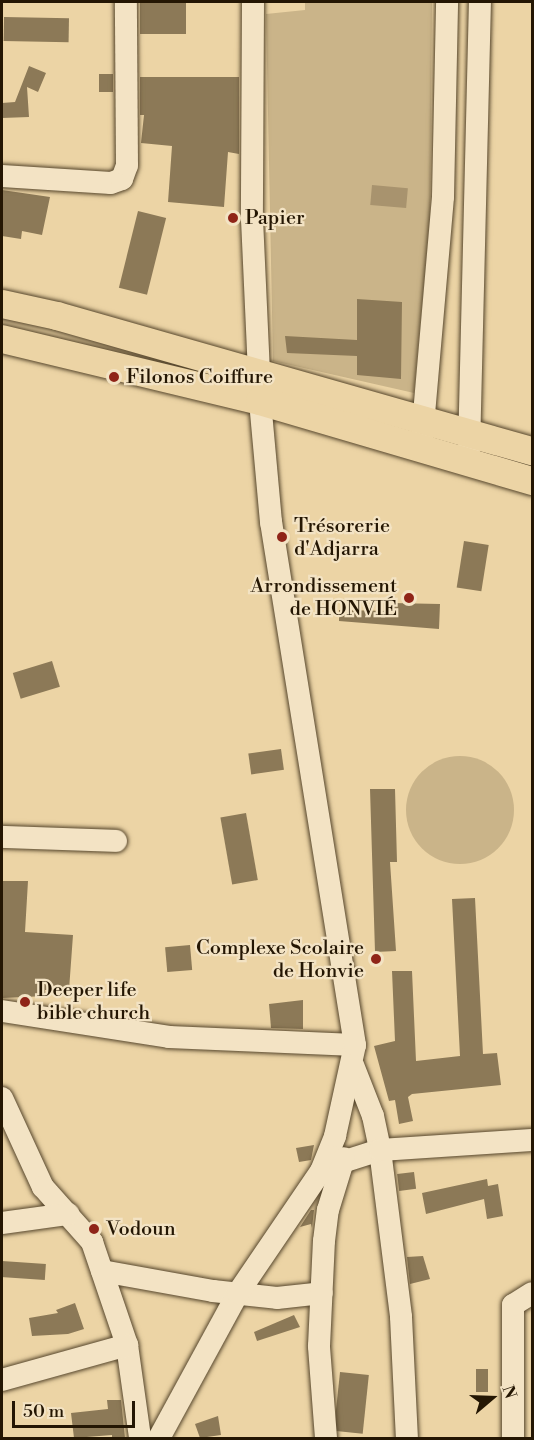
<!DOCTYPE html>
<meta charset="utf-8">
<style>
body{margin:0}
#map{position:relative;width:534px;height:1440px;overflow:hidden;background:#ecd4a5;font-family:"Libre Bodoni",serif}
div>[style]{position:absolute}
.green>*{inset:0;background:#cab489}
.round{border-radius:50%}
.water>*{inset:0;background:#a8936e;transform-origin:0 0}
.building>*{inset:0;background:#8c7957;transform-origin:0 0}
.roads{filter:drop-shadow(0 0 2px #56462c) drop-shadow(0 0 2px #56462c)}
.minor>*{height:22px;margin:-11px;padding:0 11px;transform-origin:11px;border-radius:11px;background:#f3e3c4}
.major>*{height:28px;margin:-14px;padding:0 14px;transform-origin:14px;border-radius:14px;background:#ecd4a5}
.dots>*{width:16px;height:16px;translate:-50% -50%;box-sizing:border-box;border:3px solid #f3e3c4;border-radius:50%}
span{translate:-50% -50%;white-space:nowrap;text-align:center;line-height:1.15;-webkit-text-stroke:4.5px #f3e3c4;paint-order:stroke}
.poi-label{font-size:20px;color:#241603}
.left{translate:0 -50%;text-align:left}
.right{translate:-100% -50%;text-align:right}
.frame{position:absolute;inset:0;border:3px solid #241603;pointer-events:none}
.north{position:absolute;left:462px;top:1368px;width:60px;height:60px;-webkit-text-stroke:4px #f3e3c4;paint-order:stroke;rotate:71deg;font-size:16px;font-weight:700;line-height:24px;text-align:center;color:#241603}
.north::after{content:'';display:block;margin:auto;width:21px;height:27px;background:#241603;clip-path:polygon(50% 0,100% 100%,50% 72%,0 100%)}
.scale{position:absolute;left:12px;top:1401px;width:123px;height:27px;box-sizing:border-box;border:3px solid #241603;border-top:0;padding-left:8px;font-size:18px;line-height:21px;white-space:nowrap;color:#241603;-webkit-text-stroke:4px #f3e3c4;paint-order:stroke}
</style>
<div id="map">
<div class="green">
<i style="clip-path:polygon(305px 2px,432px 2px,430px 216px,414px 393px,273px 361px,266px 14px,305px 10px)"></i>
<i class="round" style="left:406px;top:756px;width:108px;height:108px"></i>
</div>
<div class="water">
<i style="left:372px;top:185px;width:36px;height:20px;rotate:5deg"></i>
</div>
<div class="building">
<i style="left:140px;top:2px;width:46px;height:32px"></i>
<i style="left:4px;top:17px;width:65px;height:24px;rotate:1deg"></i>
<i style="clip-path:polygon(29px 66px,46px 73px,38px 92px,27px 87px,29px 117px,2px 118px,2px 103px,15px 102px)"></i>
<i style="left:113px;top:74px;width:18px;height:14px;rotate:90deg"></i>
<i style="clip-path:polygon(140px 77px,239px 77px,239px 154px,228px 152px,224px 207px,168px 202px,172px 146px,141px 143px,144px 115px,140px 115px)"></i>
<i style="clip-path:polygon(2px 190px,50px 197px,42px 235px,22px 231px,21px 239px,2px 236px)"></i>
<i style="left:138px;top:211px;width:29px;height:79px;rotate:14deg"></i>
<i style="clip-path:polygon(357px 299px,402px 302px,401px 379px,357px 375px,357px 356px,287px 353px,285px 336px,357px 340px)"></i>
<i style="left:464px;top:541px;width:25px;height:47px;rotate:9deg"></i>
<i style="clip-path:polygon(392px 603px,440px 604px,439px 629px,339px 621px,339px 610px,392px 611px)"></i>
<i style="left:52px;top:661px;width:27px;height:41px;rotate:73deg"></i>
<i style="left:281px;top:749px;width:21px;height:33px;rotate:82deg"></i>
<i style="clip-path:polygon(370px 789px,395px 789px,397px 862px,390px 862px,396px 951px,375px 952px)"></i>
<i style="left:246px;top:813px;width:68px;height:26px;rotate:80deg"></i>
<i style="clip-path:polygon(2px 881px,28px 881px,25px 932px,73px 935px,69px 990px,45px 990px,46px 996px,2px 998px)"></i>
<i style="clip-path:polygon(475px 898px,483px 1054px,497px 1053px,501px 1085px,412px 1094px,408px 1097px,413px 1121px,399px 1124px,395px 1100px,389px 1101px,374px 1046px,395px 1041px,392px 971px,412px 971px,416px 1061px,460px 1056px,452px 899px)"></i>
<i style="left:190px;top:945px;width:25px;height:25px;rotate:85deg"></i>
<i style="clip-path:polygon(303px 1000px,303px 1029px,271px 1028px,269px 1004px)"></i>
<i style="clip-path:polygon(314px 1145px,311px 1160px,299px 1162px,296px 1148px)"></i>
<i style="left:414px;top:1172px;width:17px;height:17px;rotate:83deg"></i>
<i style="clip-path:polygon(487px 1179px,488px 1186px,498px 1184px,503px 1216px,487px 1219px,484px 1199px,426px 1214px,422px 1193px)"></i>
<i style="clip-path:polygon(311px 1210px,314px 1210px,312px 1228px,311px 1224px,300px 1227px)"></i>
<i style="clip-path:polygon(423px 1256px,430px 1279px,410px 1284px,407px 1257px)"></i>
<i style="left:2px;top:1261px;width:44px;height:16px;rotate:4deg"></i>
<i style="clip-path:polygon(75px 1303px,84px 1329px,68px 1334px,32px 1336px,29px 1318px,58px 1313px,56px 1310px)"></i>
<i style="clip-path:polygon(294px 1315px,300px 1327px,257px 1341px,254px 1332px)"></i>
<i style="left:476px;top:1369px;width:12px;height:23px"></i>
<i style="left:340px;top:1372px;width:29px;height:59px;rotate:6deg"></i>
<i style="clip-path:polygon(107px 1400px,121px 1400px,125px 1438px,112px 1438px,112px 1435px,74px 1438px,71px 1413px,108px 1409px)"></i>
<i style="clip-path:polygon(218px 1416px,221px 1435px,200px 1438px,195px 1424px)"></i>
</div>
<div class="roads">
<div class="minor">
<i style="left:253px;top:2px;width:217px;rotate:90.3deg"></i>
<i style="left:252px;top:219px;width:156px;rotate:87.4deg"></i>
<i style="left:2px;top:176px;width:109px;rotate:3.7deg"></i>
<i style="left:111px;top:183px;width:12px;rotate:-20deg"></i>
<i style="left:122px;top:179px;width:15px;rotate:-70deg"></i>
<i style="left:127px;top:165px;width:163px;rotate:-90.4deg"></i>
<i style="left:422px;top:437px;width:241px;rotate:-85deg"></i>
<i style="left:443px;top:197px;width:195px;rotate:-88.8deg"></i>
<i style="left:469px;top:450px;width:448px;rotate:-88.6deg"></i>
<i style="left:2px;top:837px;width:114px;rotate:2deg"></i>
<i style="left:2px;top:1011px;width:169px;rotate:8.8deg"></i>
<i style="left:169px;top:1037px;width:186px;rotate:2.5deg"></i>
<i style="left:353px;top:1065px;width:55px;rotate:68.6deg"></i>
<i style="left:373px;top:1116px;width:35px;rotate:78deg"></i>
<i style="left:380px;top:1150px;width:168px;rotate:82.8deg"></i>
<i style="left:401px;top:1317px;width:121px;rotate:87.2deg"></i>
<i style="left:2px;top:1098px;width:98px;rotate:65.3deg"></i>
<i style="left:43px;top:1187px;width:74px;rotate:48.3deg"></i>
<i style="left:92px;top:1242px;width:109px;rotate:71.2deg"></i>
<i style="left:127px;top:1345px;width:94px;rotate:82deg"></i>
<i style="left:333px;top:1165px;width:49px;rotate:-17.7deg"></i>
<i style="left:380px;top:1150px;width:152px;rotate:-3.8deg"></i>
<i style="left:2px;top:1223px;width:67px;rotate:-7.8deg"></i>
<i style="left:102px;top:1271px;width:113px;rotate:10.2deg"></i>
<i style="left:213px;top:1291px;width:64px;rotate:6.2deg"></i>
<i style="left:277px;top:1298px;width:45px;rotate:-6.3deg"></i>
<i style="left:2px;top:1380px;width:130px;rotate:-15.6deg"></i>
<i style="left:159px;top:1438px;width:165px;rotate:-61.4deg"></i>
<i style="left:238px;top:1293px;width:148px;rotate:-55.8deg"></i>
<i style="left:321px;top:1171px;width:38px;rotate:-68deg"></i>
<i style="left:335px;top:1136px;width:93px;rotate:-77.6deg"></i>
<i style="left:355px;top:1045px;width:530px;rotate:-99.12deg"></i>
<i style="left:271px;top:522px;width:121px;rotate:-95.2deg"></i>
<i style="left:326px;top:1438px;width:92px;rotate:-94.4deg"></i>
<i style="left:319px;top:1346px;width:105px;rotate:-87.3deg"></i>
<i style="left:324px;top:1241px;width:31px;rotate:-83deg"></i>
<i style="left:328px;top:1210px;width:54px;rotate:-72.9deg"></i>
<i style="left:513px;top:1438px;width:133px;rotate:-90deg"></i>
<i style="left:513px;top:1305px;width:22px;rotate:-32deg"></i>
</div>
<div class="major">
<i style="left:2px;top:304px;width:56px;rotate:12.3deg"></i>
<i style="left:57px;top:316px;width:494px;rotate:15.9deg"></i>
<i style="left:2px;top:339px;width:265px;rotate:13.5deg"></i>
<i style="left:260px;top:401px;width:284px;rotate:16.4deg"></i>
</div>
</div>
<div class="dots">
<i style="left:233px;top:218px;background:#8f2418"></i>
<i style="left:114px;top:377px;background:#8f2418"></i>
<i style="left:282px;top:537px;background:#8f2418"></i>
<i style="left:409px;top:598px;background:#8f2418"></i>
<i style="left:376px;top:959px;background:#8f2418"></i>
<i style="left:25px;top:1002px;background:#8f2418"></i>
<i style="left:94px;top:1229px;background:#8f2418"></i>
</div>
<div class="poi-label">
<span class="left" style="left:245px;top:218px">Papier</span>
<span class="left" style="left:126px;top:377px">Filonos Coiffure</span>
<span class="left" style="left:294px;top:538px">Trésorerie<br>d'Adjarra</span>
<span class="right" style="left:397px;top:598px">Arrondissement<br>de HONVIÉ</span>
<span class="right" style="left:364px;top:960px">Complexe Scolaire<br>de Honvie</span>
<span class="left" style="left:37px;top:1002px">Deeper life<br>bible church</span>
<span class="left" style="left:106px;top:1229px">Vodoun</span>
</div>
<div class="frame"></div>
<div class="north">N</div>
<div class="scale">50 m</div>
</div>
